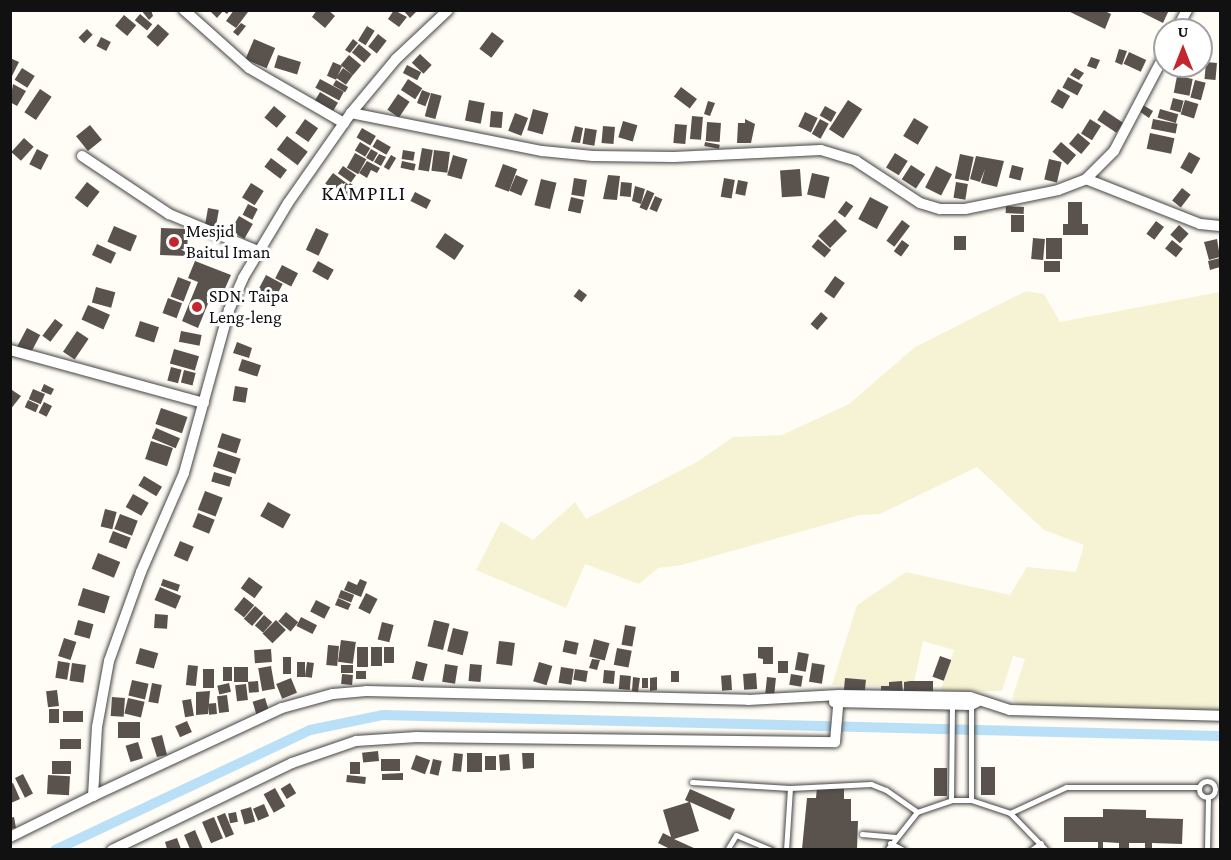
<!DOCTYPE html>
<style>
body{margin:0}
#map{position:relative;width:1231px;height:860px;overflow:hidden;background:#fffdf5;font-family:"Crimson Pro",serif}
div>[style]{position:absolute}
.farmland>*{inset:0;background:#f6f3d4}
.canal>*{height:10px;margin:-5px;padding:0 5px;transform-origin:5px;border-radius:5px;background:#b9e0f7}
.building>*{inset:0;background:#5a524d;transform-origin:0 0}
.roads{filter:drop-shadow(0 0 2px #444) drop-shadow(0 0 2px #444)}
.service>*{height:5px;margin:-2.5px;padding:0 2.5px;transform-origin:2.5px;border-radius:2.5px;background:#fff}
.service>.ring{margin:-2.5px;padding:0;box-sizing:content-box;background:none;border:5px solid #fff;border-radius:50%}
.minor>*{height:10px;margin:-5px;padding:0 5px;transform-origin:5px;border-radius:5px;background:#fff}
.dots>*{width:16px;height:16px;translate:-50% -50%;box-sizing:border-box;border:3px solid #fff;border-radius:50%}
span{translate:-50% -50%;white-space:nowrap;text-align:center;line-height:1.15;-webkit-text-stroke:6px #fff;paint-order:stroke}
.poi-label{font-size:18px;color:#111}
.left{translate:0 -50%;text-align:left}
.quarter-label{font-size:21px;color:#111;letter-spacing:1.5px}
.frame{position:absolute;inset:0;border:12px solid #111;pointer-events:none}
.north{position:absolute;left:1153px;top:18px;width:60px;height:60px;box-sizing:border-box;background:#fff;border:2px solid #a0a0a0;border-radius:50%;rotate:0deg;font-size:16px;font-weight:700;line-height:24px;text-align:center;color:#111}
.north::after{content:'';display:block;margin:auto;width:21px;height:27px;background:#c4262e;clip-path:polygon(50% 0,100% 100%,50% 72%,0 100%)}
</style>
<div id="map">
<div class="farmland">
<i style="clip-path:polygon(1026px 291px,1044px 294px,1060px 322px,1220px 292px,1220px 712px,1022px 709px,1012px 699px,1025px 659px,1013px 656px,1002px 691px,940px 692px,954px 650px,923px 641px,913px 687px,832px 685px,857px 605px,906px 572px,1010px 595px,1027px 567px,1076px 572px,1084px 545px,1044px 530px,977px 467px,880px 514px,860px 515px,682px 565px,658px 568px,639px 584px,585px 564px,566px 608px,476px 570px,501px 521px,533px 540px,575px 502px,586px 519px,697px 462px,733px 437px,782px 435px,849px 404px,915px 347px)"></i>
</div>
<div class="canal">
<i style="left:55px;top:850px;width:282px;rotate:-25.2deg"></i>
<i style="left:310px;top:730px;width:75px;rotate:-11.6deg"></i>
<i style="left:383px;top:715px;width:837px;rotate:1.44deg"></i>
</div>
<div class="building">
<i style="clip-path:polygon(141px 10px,151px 10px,153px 16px,149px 20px)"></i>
<i style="clip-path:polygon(209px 10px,230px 10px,227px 14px,223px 11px,217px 18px)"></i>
<i style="clip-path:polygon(234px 10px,248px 12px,236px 28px,226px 21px)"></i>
<i style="clip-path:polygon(317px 10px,328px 10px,335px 16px,325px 28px,312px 17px)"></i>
<i style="clip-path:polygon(394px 10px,407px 17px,399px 27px,388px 19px)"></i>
<i style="clip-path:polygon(403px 10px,418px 10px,410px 18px)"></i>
<i style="clip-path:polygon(1066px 10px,1103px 10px,1111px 14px,1105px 29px)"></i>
<i style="clip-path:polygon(1137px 10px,1169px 10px,1163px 23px)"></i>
<i style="left:140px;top:14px;width:16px;height:8px;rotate:40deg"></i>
<i style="left:124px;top:15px;width:16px;height:14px;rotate:40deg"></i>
<i style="clip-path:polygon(241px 23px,246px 26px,238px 36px,233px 32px)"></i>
<i style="left:158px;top:24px;width:15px;height:17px;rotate:42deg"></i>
<i style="left:367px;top:26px;width:9px;height:17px;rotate:32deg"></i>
<i style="left:87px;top:29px;width:8px;height:12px;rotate:45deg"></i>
<i style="left:492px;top:32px;width:15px;height:21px;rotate:37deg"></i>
<i style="left:378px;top:34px;width:11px;height:16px;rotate:38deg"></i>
<i style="left:101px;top:37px;width:11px;height:10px;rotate:27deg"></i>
<i style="clip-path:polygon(1201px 38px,1207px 40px,1201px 58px)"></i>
<i style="left:254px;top:39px;width:23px;height:22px;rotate:23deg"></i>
<i style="clip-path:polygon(353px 39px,358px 43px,350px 53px,345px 50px)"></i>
<i style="left:359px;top:44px;width:16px;height:11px;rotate:40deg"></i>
<i style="clip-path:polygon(1119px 49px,1127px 51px,1122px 65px,1115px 62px)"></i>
<i style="left:1129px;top:52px;width:19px;height:13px;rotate:25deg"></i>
<i style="left:420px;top:54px;width:16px;height:12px;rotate:43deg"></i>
<i style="left:278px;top:55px;width:24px;height:13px;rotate:17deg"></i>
<i style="left:349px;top:55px;width:16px;height:13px;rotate:40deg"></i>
<i style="clip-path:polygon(1091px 57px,1100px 60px,1096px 69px,1087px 66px)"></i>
<i style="clip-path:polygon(10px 58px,19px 62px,12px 76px,10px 76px)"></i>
<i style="left:333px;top:62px;width:10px;height:15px;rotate:24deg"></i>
<i style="left:1206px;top:62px;width:11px;height:17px;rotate:5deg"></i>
<i style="left:407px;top:65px;width:16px;height:9px;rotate:27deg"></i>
<i style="left:22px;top:68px;width:15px;height:14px;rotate:32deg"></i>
<i style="left:343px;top:68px;width:12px;height:12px;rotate:35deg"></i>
<i style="clip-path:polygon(1075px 68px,1084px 73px,1079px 80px,1070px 75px)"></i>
<i style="left:1177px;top:76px;width:16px;height:17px;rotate:11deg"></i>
<i style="left:1068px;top:77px;width:17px;height:12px;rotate:28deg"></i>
<i style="left:320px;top:79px;width:27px;height:10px;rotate:28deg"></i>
<i style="left:408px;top:79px;width:17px;height:13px;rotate:33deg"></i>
<i style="left:336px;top:80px;width:14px;height:6px;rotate:30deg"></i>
<i style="left:1195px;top:80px;width:11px;height:18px;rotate:15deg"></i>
<i style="clip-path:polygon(13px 84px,26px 91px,17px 106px,10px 102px)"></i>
<i style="left:681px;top:87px;width:20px;height:12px;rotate:37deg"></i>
<i style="left:40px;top:89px;width:14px;height:28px;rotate:34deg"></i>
<i style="left:1058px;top:89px;width:14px;height:15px;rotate:30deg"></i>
<i style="left:422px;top:90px;width:9px;height:14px;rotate:21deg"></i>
<i style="left:320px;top:92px;width:21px;height:12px;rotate:31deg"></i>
<i style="left:431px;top:93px;width:11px;height:24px;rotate:15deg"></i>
<i style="left:398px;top:94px;width:14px;height:19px;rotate:34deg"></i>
<i style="left:1173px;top:98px;width:11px;height:12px;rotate:15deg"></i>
<i style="left:469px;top:100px;width:16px;height:21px;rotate:11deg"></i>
<i style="left:848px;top:100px;width:17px;height:35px;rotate:33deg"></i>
<i style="left:1185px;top:100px;width:14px;height:15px;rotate:17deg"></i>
<i style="clip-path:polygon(708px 101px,715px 103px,710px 116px,704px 114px)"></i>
<i style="clip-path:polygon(1143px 105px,1153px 111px,1149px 118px,1139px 111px)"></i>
<i style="left:274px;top:106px;width:16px;height:15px;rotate:40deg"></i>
<i style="left:825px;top:106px;width:13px;height:11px;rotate:29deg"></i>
<i style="left:533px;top:109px;width:16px;height:22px;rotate:15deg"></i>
<i style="left:1160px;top:109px;width:19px;height:9px;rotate:16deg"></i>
<i style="left:1104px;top:110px;width:23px;height:12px;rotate:34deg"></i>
<i style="left:491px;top:111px;width:12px;height:16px;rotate:5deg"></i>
<i style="left:805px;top:112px;width:14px;height:16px;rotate:25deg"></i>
<i style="left:515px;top:113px;width:14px;height:19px;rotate:21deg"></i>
<i style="left:692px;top:116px;width:11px;height:23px;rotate:5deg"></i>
<i style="left:914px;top:118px;width:17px;height:21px;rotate:31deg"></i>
<i style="left:305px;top:119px;width:16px;height:17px;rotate:35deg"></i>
<i style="clip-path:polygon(745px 119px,755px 124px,751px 143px,737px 143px,738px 123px,745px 123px)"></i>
<i style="left:820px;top:119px;width:10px;height:17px;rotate:29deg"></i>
<i style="left:1090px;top:119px;width:13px;height:17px;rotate:32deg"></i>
<i style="left:1153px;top:119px;width:25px;height:10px;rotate:11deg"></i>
<i style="left:623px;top:121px;width:15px;height:17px;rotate:16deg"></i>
<i style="left:707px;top:122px;width:14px;height:19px;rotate:4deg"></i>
<i style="left:675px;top:124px;width:12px;height:19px;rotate:5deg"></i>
<i style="left:90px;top:125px;width:19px;height:18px;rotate:51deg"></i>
<i style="clip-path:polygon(575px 126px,583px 128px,580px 143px,571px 142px)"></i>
<i style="left:603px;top:126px;width:12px;height:17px;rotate:5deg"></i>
<i style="left:362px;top:128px;width:16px;height:11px;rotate:30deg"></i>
<i style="left:585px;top:128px;width:12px;height:16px;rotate:9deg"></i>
<i style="left:1078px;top:133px;width:16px;height:14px;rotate:40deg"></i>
<i style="left:1150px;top:133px;width:25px;height:16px;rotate:12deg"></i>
<i style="left:287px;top:136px;width:26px;height:17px;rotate:37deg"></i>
<i style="left:24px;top:138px;width:13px;height:19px;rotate:42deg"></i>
<i style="left:377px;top:139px;width:16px;height:9px;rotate:30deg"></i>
<i style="left:360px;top:142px;width:12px;height:10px;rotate:31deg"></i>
<i style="left:705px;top:142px;width:15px;height:4px;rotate:11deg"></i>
<i style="left:1061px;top:142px;width:20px;height:13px;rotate:41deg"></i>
<i style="left:422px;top:148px;width:11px;height:22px;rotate:10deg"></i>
<i style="left:37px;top:149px;width:13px;height:17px;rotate:27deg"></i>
<i style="left:371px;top:149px;width:8px;height:10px;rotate:30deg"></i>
<i style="left:403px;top:150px;width:12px;height:9px;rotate:9deg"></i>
<i style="left:434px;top:150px;width:16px;height:21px;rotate:7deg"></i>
<i style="left:1189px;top:152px;width:13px;height:18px;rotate:29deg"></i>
<i style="left:355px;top:153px;width:13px;height:17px;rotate:29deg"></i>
<i style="left:895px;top:153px;width:15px;height:17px;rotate:32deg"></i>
<i style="clip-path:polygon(379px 154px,386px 157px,381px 166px,374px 162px)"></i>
<i style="left:960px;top:154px;width:14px;height:25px;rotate:12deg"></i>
<i style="left:391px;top:155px;width:6px;height:14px;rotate:31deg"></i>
<i style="left:453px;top:155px;width:15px;height:21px;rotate:16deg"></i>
<i style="clip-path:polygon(976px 156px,1004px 161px,997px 187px,981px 183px,985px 169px,980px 182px,970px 179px)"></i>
<i style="left:271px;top:158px;width:20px;height:11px;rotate:37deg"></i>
<i style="left:1049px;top:159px;width:13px;height:21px;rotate:13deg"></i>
<i style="clip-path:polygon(367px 161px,380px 168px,377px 173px,371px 170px,367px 178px,359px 173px)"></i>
<i style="left:402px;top:161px;width:14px;height:7px;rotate:12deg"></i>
<i style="left:503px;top:164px;width:15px;height:24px;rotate:20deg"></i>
<i style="left:911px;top:165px;width:17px;height:17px;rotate:33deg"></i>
<i style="left:1012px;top:165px;width:12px;height:13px;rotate:14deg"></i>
<i style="left:343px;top:166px;width:16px;height:9px;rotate:35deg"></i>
<i style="left:936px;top:166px;width:18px;height:24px;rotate:27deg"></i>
<i style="left:800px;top:169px;width:27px;height:20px;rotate:86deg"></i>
<i style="left:333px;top:173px;width:20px;height:13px;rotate:37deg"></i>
<i style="left:812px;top:173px;width:18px;height:22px;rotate:13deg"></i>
<i style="left:516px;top:175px;width:13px;height:17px;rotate:23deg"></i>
<i style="clip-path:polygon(608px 175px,620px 176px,617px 200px,603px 199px)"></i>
<i style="left:574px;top:178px;width:13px;height:17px;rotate:9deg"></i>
<i style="left:724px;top:178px;width:11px;height:19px;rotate:10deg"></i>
<i style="left:541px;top:179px;width:16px;height:27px;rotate:14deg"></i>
<i style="left:738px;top:180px;width:10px;height:14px;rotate:11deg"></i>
<i style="left:87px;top:182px;width:16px;height:20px;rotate:38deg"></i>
<i style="left:621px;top:182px;width:11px;height:14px;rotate:5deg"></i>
<i style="left:956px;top:182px;width:12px;height:16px;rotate:9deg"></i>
<i style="left:251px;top:183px;width:15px;height:17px;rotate:32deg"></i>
<i style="left:350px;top:183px;width:7px;height:17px;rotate:34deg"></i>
<i style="clip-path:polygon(635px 186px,645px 189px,641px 204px,632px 201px)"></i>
<i style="left:1182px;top:188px;width:11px;height:16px;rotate:38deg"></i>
<i style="left:647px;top:190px;width:8px;height:19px;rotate:23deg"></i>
<i style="left:415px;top:192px;width:18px;height:10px;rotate:27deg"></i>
<i style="left:655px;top:196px;width:8px;height:14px;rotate:23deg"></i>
<i style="left:571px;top:197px;width:13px;height:14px;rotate:13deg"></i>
<i style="left:870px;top:197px;width:21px;height:25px;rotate:28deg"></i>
<i style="left:846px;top:201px;width:9px;height:14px;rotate:36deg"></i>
<i style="clip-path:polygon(1068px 202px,1082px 202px,1082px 224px,1088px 224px,1088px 235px,1063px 235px,1063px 224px,1068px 224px)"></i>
<i style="left:248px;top:204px;width:11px;height:12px;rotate:27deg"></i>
<i style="left:1006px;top:206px;width:18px;height:7px;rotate:3deg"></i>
<i style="left:208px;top:208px;width:11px;height:17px;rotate:10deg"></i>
<i style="left:1011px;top:215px;width:13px;height:17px"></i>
<i style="left:239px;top:216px;width:16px;height:17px;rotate:30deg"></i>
<i style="left:835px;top:219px;width:17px;height:24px;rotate:45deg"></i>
<i style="left:902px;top:220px;width:10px;height:26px;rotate:37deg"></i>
<i style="left:1156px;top:221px;width:10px;height:16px;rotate:37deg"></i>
<i style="left:1179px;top:225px;width:13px;height:13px;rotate:42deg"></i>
<i style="left:114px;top:226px;width:25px;height:17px;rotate:23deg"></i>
<i style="left:161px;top:228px;width:27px;height:27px;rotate:2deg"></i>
<i style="left:316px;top:228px;width:14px;height:24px;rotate:25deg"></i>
<i style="left:445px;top:233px;width:23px;height:17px;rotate:34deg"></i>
<i style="left:954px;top:236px;width:12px;height:14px"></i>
<i style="left:1033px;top:238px;width:12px;height:21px;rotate:5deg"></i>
<i style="left:1046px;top:238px;width:16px;height:21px"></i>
<i style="left:818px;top:239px;width:17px;height:10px;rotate:40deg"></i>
<i style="clip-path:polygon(1217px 239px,1220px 257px,1209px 260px,1204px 242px)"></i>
<i style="left:902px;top:240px;width:9px;height:14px;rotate:36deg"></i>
<i style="left:1172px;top:240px;width:14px;height:11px;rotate:39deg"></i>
<i style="left:97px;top:244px;width:21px;height:12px;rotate:25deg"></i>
<i style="clip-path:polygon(1220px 258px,1220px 267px,1210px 270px,1208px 261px)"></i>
<i style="clip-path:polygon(195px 261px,231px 275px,223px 293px,214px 289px,198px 328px,182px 321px,198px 282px,188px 278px)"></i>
<i style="left:318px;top:261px;width:18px;height:12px;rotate:29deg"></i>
<i style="left:1044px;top:261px;width:16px;height:11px"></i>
<i style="left:282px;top:265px;width:18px;height:15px;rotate:27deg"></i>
<i style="left:266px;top:275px;width:19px;height:16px;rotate:28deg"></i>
<i style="left:835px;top:276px;width:12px;height:19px;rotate:35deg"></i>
<i style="left:178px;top:277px;width:14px;height:21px;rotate:21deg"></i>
<i style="left:96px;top:287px;width:20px;height:16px;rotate:15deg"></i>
<i style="left:579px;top:289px;width:10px;height:9px;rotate:37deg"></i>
<i style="left:168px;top:298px;width:15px;height:16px;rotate:20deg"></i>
<i style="left:88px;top:305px;width:24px;height:16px;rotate:24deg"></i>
<i style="left:821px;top:312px;width:9px;height:16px;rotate:41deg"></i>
<i style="left:55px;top:319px;width:10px;height:21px;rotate:37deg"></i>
<i style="left:140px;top:321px;width:20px;height:16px;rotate:18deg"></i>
<i style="left:27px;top:328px;width:15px;height:21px;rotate:28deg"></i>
<i style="left:77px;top:331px;width:14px;height:25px;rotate:34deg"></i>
<i style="left:181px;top:331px;width:21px;height:11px;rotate:11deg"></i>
<i style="clip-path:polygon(237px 342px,252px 348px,249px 358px,233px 353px)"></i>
<i style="left:174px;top:349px;width:26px;height:15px;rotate:16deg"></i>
<i style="left:242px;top:359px;width:20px;height:12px;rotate:18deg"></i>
<i style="left:171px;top:367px;width:11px;height:14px;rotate:15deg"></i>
<i style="left:184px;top:370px;width:12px;height:13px;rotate:14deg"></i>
<i style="clip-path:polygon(44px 384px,54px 389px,51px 395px,41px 391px)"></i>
<i style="left:235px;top:386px;width:13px;height:15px;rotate:9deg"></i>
<i style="left:33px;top:389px;width:13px;height:11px;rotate:23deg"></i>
<i style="clip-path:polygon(12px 390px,21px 396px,10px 410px,10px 392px)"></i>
<i style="left:28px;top:400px;width:12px;height:8px;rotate:24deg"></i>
<i style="left:44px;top:402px;width:9px;height:12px;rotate:27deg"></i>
<i style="left:161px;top:408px;width:28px;height:17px;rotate:19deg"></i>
<i style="left:156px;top:428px;width:26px;height:11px;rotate:23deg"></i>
<i style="left:222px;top:433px;width:20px;height:15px;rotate:18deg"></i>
<i style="left:151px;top:441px;width:23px;height:19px;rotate:18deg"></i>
<i style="left:218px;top:451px;width:24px;height:16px;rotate:19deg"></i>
<i style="left:214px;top:472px;width:19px;height:10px;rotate:16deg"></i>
<i style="left:144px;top:476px;width:21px;height:11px;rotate:31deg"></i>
<i style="left:205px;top:491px;width:19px;height:20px;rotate:21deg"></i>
<i style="left:133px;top:494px;width:18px;height:15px;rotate:29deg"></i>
<i style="left:268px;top:502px;width:26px;height:16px;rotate:29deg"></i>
<i style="left:105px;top:509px;width:12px;height:18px;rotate:14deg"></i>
<i style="left:198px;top:513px;width:18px;height:15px;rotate:22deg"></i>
<i style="left:120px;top:514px;width:19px;height:16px;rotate:21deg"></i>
<i style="left:113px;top:531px;width:19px;height:12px;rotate:21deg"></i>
<i style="left:180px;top:541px;width:15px;height:16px;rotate:23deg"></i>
<i style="left:98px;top:553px;width:24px;height:17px;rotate:22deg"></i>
<i style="left:249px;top:577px;width:17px;height:14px;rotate:36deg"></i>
<i style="left:163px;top:579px;width:18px;height:7px;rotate:19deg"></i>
<i style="clip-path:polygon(360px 579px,367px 582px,361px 597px,344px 590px,348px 581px,357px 585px)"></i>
<i style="left:160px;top:587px;width:23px;height:14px;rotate:23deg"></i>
<i style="left:83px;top:588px;width:28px;height:18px;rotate:17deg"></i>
<i style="left:341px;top:590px;width:14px;height:8px;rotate:21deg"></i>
<i style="left:366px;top:593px;width:13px;height:17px;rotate:27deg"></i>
<i style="left:244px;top:597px;width:13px;height:16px;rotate:39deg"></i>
<i style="clip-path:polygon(338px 598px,351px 604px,348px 610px,335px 605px)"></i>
<i style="left:316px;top:600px;width:16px;height:13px;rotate:27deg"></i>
<i style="left:255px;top:606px;width:11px;height:17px;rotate:41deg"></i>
<i style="left:286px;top:612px;width:16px;height:12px;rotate:40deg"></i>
<i style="left:155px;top:614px;width:13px;height:14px;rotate:4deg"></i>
<i style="left:264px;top:615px;width:11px;height:14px;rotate:41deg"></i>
<i style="left:301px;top:617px;width:18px;height:10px;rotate:27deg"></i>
<i style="left:78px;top:620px;width:16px;height:15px;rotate:15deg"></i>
<i style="left:276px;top:620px;width:14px;height:19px;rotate:45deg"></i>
<i style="left:434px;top:620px;width:16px;height:27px;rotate:14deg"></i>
<i style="left:382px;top:622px;width:12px;height:18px;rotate:14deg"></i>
<i style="left:625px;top:625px;width:11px;height:20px;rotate:10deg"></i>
<i style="left:453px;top:628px;width:16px;height:24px;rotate:14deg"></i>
<i style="left:64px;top:638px;width:13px;height:19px;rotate:18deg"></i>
<i style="left:594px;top:639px;width:16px;height:18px;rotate:15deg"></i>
<i style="left:341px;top:640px;width:15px;height:22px;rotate:8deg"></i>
<i style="left:565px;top:640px;width:14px;height:12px;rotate:12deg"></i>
<i style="left:499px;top:641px;width:16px;height:23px;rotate:7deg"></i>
<i style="left:328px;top:645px;width:11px;height:20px;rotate:5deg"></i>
<i style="left:357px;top:647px;width:11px;height:20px"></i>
<i style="left:371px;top:647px;width:11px;height:19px"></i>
<i style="left:384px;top:647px;width:10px;height:16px"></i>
<i style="clip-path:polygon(758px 647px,773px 647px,773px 664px,763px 664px,763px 659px,758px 658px)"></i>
<i style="left:140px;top:648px;width:19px;height:16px;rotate:16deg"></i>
<i style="left:617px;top:648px;width:15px;height:17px;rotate:11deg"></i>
<i style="left:271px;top:649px;width:13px;height:17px;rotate:86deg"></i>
<i style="left:798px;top:652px;width:11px;height:18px;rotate:10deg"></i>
<i style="left:940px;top:656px;width:12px;height:22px;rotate:20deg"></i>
<i style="left:283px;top:657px;width:8px;height:17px"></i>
<i style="clip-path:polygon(592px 659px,600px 660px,597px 670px,589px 668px)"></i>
<i style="left:58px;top:661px;width:12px;height:17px;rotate:9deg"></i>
<i style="left:416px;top:661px;width:12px;height:18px;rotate:14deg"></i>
<i style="left:778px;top:661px;width:10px;height:12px"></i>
<i style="left:297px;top:662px;width:8px;height:15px"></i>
<i style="left:307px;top:662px;width:7px;height:15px;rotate:8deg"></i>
<i style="left:539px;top:662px;width:14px;height:20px;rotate:17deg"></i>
<i style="left:72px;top:663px;width:14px;height:18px;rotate:8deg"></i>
<i style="left:812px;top:663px;width:13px;height:19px;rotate:9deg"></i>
<i style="left:445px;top:664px;width:13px;height:18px;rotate:9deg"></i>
<i style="left:470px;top:664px;width:12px;height:17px;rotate:5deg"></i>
<i style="left:188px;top:665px;width:10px;height:20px;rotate:6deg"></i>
<i style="left:341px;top:665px;width:12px;height:8px"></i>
<i style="left:271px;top:666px;width:23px;height:13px;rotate:80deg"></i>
<i style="left:223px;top:667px;width:9px;height:14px"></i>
<i style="left:234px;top:667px;width:14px;height:15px"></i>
<i style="left:561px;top:667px;width:13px;height:16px;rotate:9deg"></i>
<i style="left:203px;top:669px;width:11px;height:19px"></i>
<i style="left:575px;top:669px;width:13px;height:11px;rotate:9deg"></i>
<i style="left:604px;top:670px;width:11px;height:13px;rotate:5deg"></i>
<i style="left:356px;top:671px;width:10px;height:8px"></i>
<i style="left:671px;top:671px;width:8px;height:11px"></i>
<i style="left:756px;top:673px;width:16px;height:13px;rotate:86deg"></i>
<i style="left:342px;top:674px;width:11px;height:10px;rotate:5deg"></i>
<i style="left:791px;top:674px;width:12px;height:11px;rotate:9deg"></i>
<i style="left:620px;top:675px;width:11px;height:14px;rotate:5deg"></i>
<i style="left:731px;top:675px;width:15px;height:10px;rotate:86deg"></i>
<i style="clip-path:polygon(633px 677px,640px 678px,638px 692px,632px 691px)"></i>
<i style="clip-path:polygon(657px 677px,657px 690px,650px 691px,650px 678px)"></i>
<i style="left:767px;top:677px;width:9px;height:16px;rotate:6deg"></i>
<i style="left:291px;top:678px;width:16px;height:16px;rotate:68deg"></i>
<i style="left:642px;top:678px;width:6px;height:10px"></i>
<i style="left:845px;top:678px;width:21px;height:12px;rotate:5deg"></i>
<i style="left:132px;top:680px;width:17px;height:16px;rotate:13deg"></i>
<i style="left:258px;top:681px;width:11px;height:10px;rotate:85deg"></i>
<i style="clip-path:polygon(902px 681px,903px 693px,881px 692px,881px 686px,889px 686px,889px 682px)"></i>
<i style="clip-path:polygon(910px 681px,933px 681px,933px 692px,904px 691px,904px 682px)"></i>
<i style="left:152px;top:683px;width:10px;height:19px;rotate:11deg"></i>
<i style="left:229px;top:683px;width:9px;height:12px;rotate:77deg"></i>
<i style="left:246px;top:684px;width:16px;height:11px;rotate:83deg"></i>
<i style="left:57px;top:690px;width:16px;height:11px;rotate:83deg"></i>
<i style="clip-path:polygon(210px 691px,208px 714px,196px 715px,196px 692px)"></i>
<i style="left:227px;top:695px;width:17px;height:10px;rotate:83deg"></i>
<i style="left:112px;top:697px;width:13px;height:19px;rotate:4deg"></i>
<i style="left:128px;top:698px;width:17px;height:16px;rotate:13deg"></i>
<i style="left:265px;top:698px;width:14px;height:13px;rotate:73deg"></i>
<i style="left:191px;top:699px;width:17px;height:9px;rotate:80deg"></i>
<i style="left:216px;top:703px;width:11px;height:8px;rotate:85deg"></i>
<i style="left:49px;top:709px;width:10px;height:14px"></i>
<i style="left:83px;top:711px;width:11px;height:20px;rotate:90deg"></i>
<i style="left:187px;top:721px;width:12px;height:13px;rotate:66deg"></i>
<i style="left:118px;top:722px;width:22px;height:16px"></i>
<i style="clip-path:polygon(162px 735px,167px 755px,157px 757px,151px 738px)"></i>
<i style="left:60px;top:739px;width:21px;height:10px"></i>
<i style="left:138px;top:742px;width:17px;height:13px;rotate:73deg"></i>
<i style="left:378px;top:751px;width:10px;height:16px;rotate:84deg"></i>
<i style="left:454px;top:753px;width:9px;height:18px;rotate:6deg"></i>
<i style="left:467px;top:753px;width:15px;height:19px"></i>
<i style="clip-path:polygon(522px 753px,534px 753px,534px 768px,523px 769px)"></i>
<i style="left:509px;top:754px;width:16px;height:10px;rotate:86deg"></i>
<i style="left:416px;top:755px;width:15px;height:15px;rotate:20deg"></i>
<i style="left:485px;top:756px;width:11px;height:14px"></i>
<i style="left:381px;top:759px;width:19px;height:12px"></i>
<i style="left:433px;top:759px;width:9px;height:15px;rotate:13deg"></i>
<i style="left:52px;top:761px;width:19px;height:13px"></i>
<i style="left:350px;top:762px;width:10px;height:12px"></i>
<i style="left:981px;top:767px;width:14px;height:28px"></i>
<i style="left:934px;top:768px;width:13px;height:28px"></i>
<i style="clip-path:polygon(403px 773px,403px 780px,382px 780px,382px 774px)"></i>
<i style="left:23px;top:774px;width:22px;height:9px;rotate:63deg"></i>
<i style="left:48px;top:775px;width:22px;height:19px;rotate:3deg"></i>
<i style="left:347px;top:775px;width:19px;height:7px;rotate:6deg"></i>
<i style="clip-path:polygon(13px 783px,20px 799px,11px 803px,10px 784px)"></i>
<i style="left:290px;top:783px;width:12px;height:11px;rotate:59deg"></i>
<i style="clip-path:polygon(817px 787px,844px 787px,844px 799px,851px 799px,851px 821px,858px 821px,857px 849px,802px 849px,807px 798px,816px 798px)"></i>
<i style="left:275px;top:788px;width:21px;height:13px;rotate:61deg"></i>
<i style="clip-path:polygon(690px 789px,735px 809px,730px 820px,690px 802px,699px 831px,674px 839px,696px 849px,670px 849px,658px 843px,663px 833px,671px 837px,663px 810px,689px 802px,685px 800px)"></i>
<i style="left:264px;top:804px;width:13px;height:12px;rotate:67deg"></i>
<i style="left:251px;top:807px;width:15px;height:11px;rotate:74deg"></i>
<i style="clip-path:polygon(1103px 809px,1146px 810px,1146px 818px,1183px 819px,1182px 844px,1152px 843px,1152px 849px,1145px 849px,1145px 843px,1129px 843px,1129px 849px,1119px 849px,1119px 843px,1103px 842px,1103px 849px,1098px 849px,1098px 842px,1064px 842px,1064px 817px,1103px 817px)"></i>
<i style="left:236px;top:812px;width:10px;height:8px;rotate:79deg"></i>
<i style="left:225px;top:813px;width:23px;height:9px;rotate:67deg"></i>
<i style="clip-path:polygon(14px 817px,16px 828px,10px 829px,10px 818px)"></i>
<i style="left:214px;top:817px;width:23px;height:13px;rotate:67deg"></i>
<i style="clip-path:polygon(195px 830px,203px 849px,190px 849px,184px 835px)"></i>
<i style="clip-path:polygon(177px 838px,181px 849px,167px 849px,165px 842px)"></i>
</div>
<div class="roads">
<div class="service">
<i style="left:971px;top:704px;width:96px;rotate:90deg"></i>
<i class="ring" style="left:1199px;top:781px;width:11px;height:11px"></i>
<i style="left:692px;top:782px;width:98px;rotate:3.5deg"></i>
<i style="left:790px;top:788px;width:81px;rotate:-2.8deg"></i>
<i style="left:871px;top:784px;width:16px;rotate:22deg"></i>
<i style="left:886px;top:790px;width:38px;rotate:35deg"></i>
<i style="left:917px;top:812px;width:36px;rotate:-19deg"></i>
<i style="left:951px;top:800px;width:20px"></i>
<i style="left:971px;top:800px;width:41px;rotate:18.4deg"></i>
<i style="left:1010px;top:813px;width:52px;rotate:45.8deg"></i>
<i style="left:951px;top:800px;width:97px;rotate:-89.4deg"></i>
<i style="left:1010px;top:813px;width:62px;rotate:-24.9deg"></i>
<i style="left:1066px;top:787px;width:133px"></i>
<i style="left:862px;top:834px;width:34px;rotate:5deg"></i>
<i style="left:890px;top:843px;width:15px;rotate:28deg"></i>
<i style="left:727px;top:850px;width:17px;rotate:-59deg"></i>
<i style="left:736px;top:835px;width:39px;rotate:23deg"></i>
<i style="left:786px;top:850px;width:62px;rotate:-86.3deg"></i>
<i style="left:887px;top:850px;width:48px;rotate:-51.7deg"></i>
<i style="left:1031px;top:850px;width:12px;rotate:-35deg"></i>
<i style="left:1207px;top:850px;width:53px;rotate:-88.9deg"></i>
</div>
<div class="minor">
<i style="left:184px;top:10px;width:87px;rotate:41.7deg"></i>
<i style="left:249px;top:68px;width:110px;rotate:30.1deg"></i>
<i style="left:1176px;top:30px;width:23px;rotate:-61deg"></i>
<i style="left:351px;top:113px;width:195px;rotate:11.3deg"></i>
<i style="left:542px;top:151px;width:51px;rotate:5.6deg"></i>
<i style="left:593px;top:156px;width:81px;rotate:0.7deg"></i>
<i style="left:674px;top:157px;width:147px;rotate:-2.7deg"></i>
<i style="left:821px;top:150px;width:37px;rotate:17deg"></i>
<i style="left:856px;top:161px;width:77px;rotate:33.3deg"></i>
<i style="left:920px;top:203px;width:21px;rotate:17deg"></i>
<i style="left:940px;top:209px;width:25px"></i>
<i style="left:965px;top:209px;width:95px;rotate:-11.5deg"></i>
<i style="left:1058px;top:190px;width:30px;rotate:-21deg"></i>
<i style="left:1086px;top:179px;width:40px;rotate:-45deg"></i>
<i style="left:1114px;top:151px;width:110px;rotate:-62.3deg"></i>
<i style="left:82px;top:156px;width:105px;rotate:33.7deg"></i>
<i style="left:169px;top:214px;width:96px;rotate:22.6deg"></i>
<i style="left:1086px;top:179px;width:123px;rotate:21.5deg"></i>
<i style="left:1200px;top:224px;width:20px;rotate:6deg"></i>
<i style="left:10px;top:350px;width:201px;rotate:15.3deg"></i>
<i style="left:834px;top:702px;width:137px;rotate:1.3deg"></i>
<i style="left:971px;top:705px;width:9px;rotate:-27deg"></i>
<i style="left:93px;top:796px;width:208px;rotate:-25deg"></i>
<i style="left:282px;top:708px;width:53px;rotate:-15.4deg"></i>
<i style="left:333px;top:694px;width:33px;rotate:-5deg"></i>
<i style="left:366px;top:691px;width:382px;rotate:1.3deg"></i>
<i style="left:748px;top:700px;width:91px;rotate:-3.1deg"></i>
<i style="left:839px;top:695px;width:131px;rotate:0.9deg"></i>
<i style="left:970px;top:697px;width:42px;rotate:18deg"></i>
<i style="left:1010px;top:710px;width:210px;rotate:1.6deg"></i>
<i style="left:10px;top:837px;width:93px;rotate:-26.3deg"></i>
<i style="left:93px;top:796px;width:69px;rotate:-86.7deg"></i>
<i style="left:97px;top:727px;width:67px;rotate:-79.7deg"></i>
<i style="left:109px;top:661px;width:95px;rotate:-70.2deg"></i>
<i style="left:141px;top:572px;width:108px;rotate:-66.5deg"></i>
<i style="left:184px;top:473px;width:169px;rotate:-74.6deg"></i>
<i style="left:229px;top:310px;width:35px;rotate:-66deg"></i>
<i style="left:243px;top:278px;width:87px;rotate:-59deg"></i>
<i style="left:288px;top:203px;width:110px;rotate:-55deg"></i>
<i style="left:351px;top:113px;width:70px;rotate:-50.2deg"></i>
<i style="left:396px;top:59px;width:71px;rotate:-43.3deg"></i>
<i style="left:112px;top:850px;width:200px;rotate:-25.8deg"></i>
<i style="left:292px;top:763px;width:68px;rotate:-19deg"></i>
<i style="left:356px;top:741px;width:61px;rotate:-3.8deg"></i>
<i style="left:417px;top:737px;width:418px;rotate:0.7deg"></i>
<i style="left:835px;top:742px;width:47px;rotate:-85.1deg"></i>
</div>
</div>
<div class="dots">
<i style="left:174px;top:242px;background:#c4262e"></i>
<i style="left:197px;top:307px;background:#c4262e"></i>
</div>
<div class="poi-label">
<span class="left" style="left:186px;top:242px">Mesjid<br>Baitul Iman</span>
<span class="left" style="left:209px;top:307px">SDN. Taipa<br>Leng-leng</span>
</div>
<div class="quarter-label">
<span style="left:364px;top:193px">KAMPILI</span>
</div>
<div class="frame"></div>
<div class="north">U</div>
</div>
